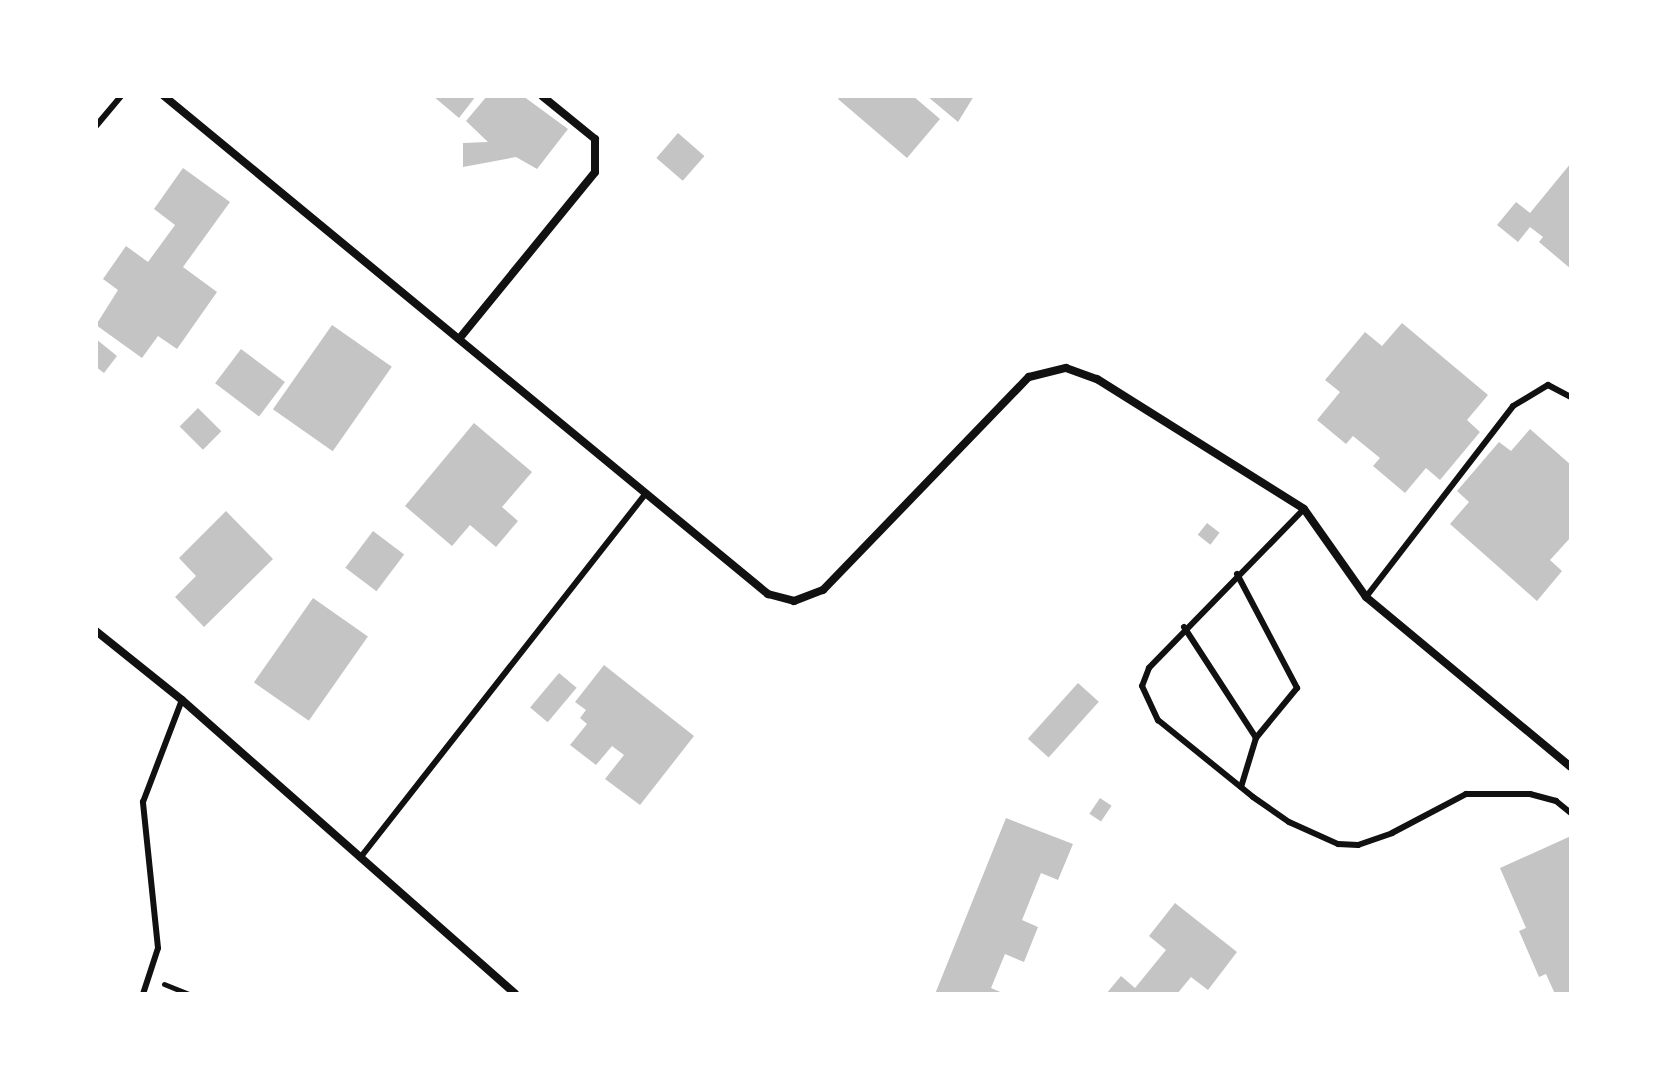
<!DOCTYPE html>
<style>
body{margin:0}
#map{position:relative;width:1667px;height:1090px;overflow:hidden;background:#fff;font-family:Poppins,sans-serif}
div>[style]{position:absolute}
.building>*{inset:0;background:#c4c4c4;transform-origin:0 0}
.path>*{height:5px;margin:-2.5px;padding:0 2.5px;transform-origin:2.5px;border-radius:2.5px;background:#111}
.service>*{height:6px;margin:-3px;padding:0 3px;transform-origin:3px;border-radius:3px;background:#111}
.minor>*{height:8px;margin:-4px;padding:0 4px;transform-origin:4px;border-radius:4px;background:#111}
span{translate:-50% -50%;white-space:nowrap;text-align:center;line-height:1.15;-webkit-text-stroke:8px #fff;paint-order:stroke}
.frame{position:absolute;inset:0;border:98px solid #fff;pointer-events:none}
</style>
<div id="map">
<div class="building">
<i style="clip-path:polygon(433px 96px,476px 96px,459px 118px)"></i>
<i style="clip-path:polygon(487px 96px,523px 96px,568px 129px,537px 169px,516px 157px,463px 167px,463px 143px,488px 142px,466px 121px)"></i>
<i style="clip-path:polygon(840px 96px,913px 96px,940px 119px,907px 158px,838px 99px)"></i>
<i style="clip-path:polygon(927px 96px,974px 96px,958px 122px)"></i>
<i style="left:678px;top:133px;width:35px;height:33px;rotate:41deg"></i>
<i style="clip-path:polygon(1571px 163px,1571px 269px,1539px 242px,1543px 237px,1530px 227px,1518px 242px,1497px 225px,1516px 202px,1530px 213px)"></i>
<i style="clip-path:polygon(183px 168px,230px 202px,183px 267px,217px 292px,177px 349px,158px 336px,142px 358px,96px 325px,118px 290px,103px 279px,126px 246px,148px 262px,175px 225px,154px 209px)"></i>
<i style="clip-path:polygon(1402px 323px,1488px 395px,1467px 420px,1480px 432px,1440px 480px,1426px 468px,1405px 493px,1373px 466px,1380px 458px,1353px 436px,1346px 444px,1317px 420px,1340px 392px,1325px 380px,1365px 332px,1382px 346px)"></i>
<i style="left:332px;top:325px;width:73px;height:103px;rotate:35deg"></i>
<i style="clip-path:polygon(96px 339px,117px 356px,104px 373px,96px 367px)"></i>
<i style="left:241px;top:349px;width:55px;height:43px;rotate:37deg"></i>
<i style="left:198px;top:408px;width:33px;height:26px;rotate:45deg"></i>
<i style="clip-path:polygon(474px 423px,532px 472px,502px 507px,518px 521px,496px 547px,470px 525px,452px 546px,405px 506px)"></i>
<i style="clip-path:polygon(1530px 429px,1571px 465px,1571px 537px,1550px 560px,1562px 571px,1537px 601px,1450px 524px,1469px 502px,1457px 491px,1499px 442px,1511px 451px)"></i>
<i style="clip-path:polygon(226px 511px,273px 559px,204px 627px,175px 597px,196px 576px,179px 558px)"></i>
<i style="left:1207px;top:523px;width:16px;height:15px;rotate:38deg"></i>
<i style="left:373px;top:531px;width:39px;height:46px;rotate:37deg"></i>
<i style="left:313px;top:598px;width:67px;height:103px;rotate:35deg"></i>
<i style="clip-path:polygon(604px 665px,694px 736px,640px 805px,605px 779px,624px 755px,612px 746px,596px 765px,570px 745px,587px 724px,580px 718px,586px 710px,575px 702px)"></i>
<i style="left:559px;top:673px;width:23px;height:45px;rotate:40deg"></i>
<i style="left:1078px;top:683px;width:28px;height:75px;rotate:42deg"></i>
<i style="left:1100px;top:798px;width:14px;height:19px;rotate:34deg"></i>
<i style="clip-path:polygon(1006px 818px,1073px 844px,1058px 880px,1041px 873px,1022px 920px,1038px 927px,1024px 962px,1005px 954px,991px 988px,1005px 994px,935px 994px)"></i>
<i style="clip-path:polygon(1571px 836px,1571px 994px,1555px 994px,1546px 974px,1539px 977px,1519px 931px,1526px 928px,1500px 868px)"></i>
<i style="clip-path:polygon(1175px 903px,1237px 952px,1208px 990px,1191px 977px,1177px 994px,1106px 994px,1121px 976px,1135px 988px,1166px 950px,1149px 936px)"></i>
</div>
<div class="path">
<i style="left:164px;top:984px;width:27px;rotate:22deg"></i>
</div>
<div class="service">
<i style="left:96px;top:126px;width:39px;rotate:-50deg"></i>
<i style="left:1304px;top:509px;width:222px;rotate:134.3deg"></i>
<i style="left:1149px;top:668px;width:19px;rotate:111deg"></i>
<i style="left:1142px;top:686px;width:38px;rotate:65deg"></i>
<i style="left:1158px;top:720px;width:122px;rotate:39deg"></i>
<i style="left:1253px;top:797px;width:44px;rotate:34.8deg"></i>
<i style="left:1289px;top:822px;width:54px;rotate:24.2deg"></i>
<i style="left:1338px;top:844px;width:20px;rotate:3deg"></i>
<i style="left:1358px;top:845px;width:36px;rotate:-19deg"></i>
<i style="left:1392px;top:833px;width:84px;rotate:-27.8deg"></i>
<i style="left:1466px;top:794px;width:64px"></i>
<i style="left:1530px;top:794px;width:27px;rotate:15deg"></i>
<i style="left:1556px;top:801px;width:19px;rotate:39deg"></i>
<i style="left:1237px;top:574px;width:129px;rotate:62.2deg"></i>
<i style="left:1297px;top:688px;width:65px;rotate:129.4deg"></i>
<i style="left:1256px;top:738px;width:51px;rotate:107deg"></i>
<i style="left:1366px;top:597px;width:241px;rotate:-52.4deg"></i>
<i style="left:1513px;top:406px;width:41px;rotate:-31deg"></i>
<i style="left:1548px;top:385px;width:26px;rotate:28deg"></i>
<i style="left:1184px;top:627px;width:132px;rotate:57deg"></i>
<i style="left:360px;top:858px;width:462px;rotate:-51.9deg"></i>
<i style="left:143px;top:994px;width:48px;rotate:-71.9deg"></i>
<i style="left:158px;top:948px;width:147px;rotate:-95.9deg"></i>
<i style="left:143px;top:802px;width:109px;rotate:-69.1deg"></i>
</div>
<div class="minor">
<i style="left:164px;top:96px;width:783px;rotate:39.51deg"></i>
<i style="left:768px;top:594px;width:27px;rotate:15deg"></i>
<i style="left:794px;top:601px;width:31px;rotate:-21deg"></i>
<i style="left:823px;top:590px;width:296px;rotate:-46deg"></i>
<i style="left:1029px;top:377px;width:38px;rotate:-14deg"></i>
<i style="left:1066px;top:368px;width:33px;rotate:20deg"></i>
<i style="left:1097px;top:379px;width:244px;rotate:32.1deg"></i>
<i style="left:1304px;top:509px;width:108px;rotate:54.8deg"></i>
<i style="left:1366px;top:597px;width:266px;rotate:39.7deg"></i>
<i style="left:459px;top:339px;width:215px;rotate:-50.8deg"></i>
<i style="left:595px;top:172px;width:33px;rotate:-90deg"></i>
<i style="left:595px;top:139px;width:68px;rotate:-140.9deg"></i>
<i style="left:96px;top:631px;width:110px;rotate:38.7deg"></i>
<i style="left:182px;top:700px;width:444px;rotate:41.4deg"></i>
</div>
<div class="frame"></div>
</div>
